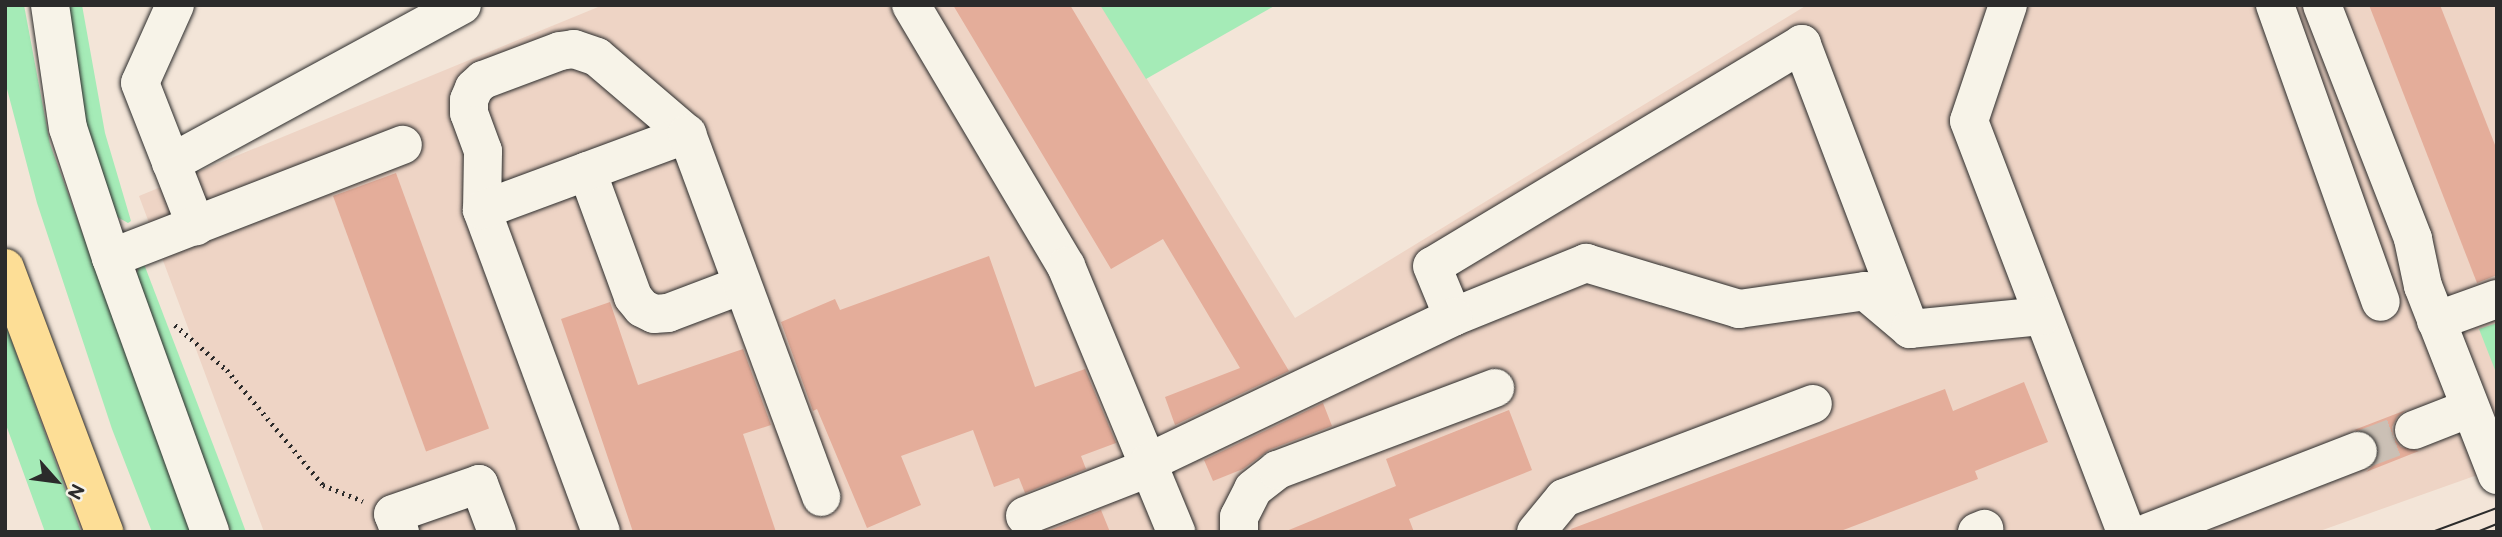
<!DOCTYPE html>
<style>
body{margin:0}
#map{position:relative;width:2502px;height:537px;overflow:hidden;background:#f3e5d8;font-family:"Balsamiq Sans",sans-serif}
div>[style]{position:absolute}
.built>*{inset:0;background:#eed4c5}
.green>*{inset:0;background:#a5ebb7}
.building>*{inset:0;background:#e4ad9a;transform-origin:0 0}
.minor-tunnel>*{height:38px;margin-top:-19px;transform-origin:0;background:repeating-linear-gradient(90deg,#cbc0b5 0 38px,transparent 0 57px)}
.path>*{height:4.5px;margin-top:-2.25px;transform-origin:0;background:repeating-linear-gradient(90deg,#2b2b2b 0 2px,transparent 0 7px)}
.roads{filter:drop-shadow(0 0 2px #2b2b2b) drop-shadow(0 0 2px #2b2b2b)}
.minor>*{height:38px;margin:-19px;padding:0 19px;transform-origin:19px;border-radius:19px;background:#f7f3e8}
.major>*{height:38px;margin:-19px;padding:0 19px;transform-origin:19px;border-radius:19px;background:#fdde96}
.tram>*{height:2px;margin:-1px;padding:0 1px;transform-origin:1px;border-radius:1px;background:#2b2b2b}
span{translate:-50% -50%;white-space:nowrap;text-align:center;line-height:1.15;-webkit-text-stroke:5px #f7f3e8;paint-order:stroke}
.frame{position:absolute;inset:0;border:7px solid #2b2b2b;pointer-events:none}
.north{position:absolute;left:21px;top:446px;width:70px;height:70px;-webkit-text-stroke:5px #f7f3e8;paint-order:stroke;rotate:118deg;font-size:19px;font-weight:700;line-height:28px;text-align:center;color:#2b2b2b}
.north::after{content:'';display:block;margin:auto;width:24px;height:32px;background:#2b2b2b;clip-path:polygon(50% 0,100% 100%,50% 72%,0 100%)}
</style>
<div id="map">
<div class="built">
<i style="clip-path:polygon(603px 5px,1101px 5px,1295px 318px,1807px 5px,2497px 5px,2497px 468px,2317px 532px,264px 532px,139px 196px)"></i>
</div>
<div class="green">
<i style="clip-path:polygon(5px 5px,24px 5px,50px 144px,191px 532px,152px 532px,112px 429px,37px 203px,7px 89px)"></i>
<i style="clip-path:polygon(64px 5px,82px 5px,105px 133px,131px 221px,128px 223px,112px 214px,95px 163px,74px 74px)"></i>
<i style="clip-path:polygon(1100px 5px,1276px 5px,1146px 79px)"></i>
<i style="clip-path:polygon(144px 264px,227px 481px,246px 532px,231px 532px,142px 299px,136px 278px,138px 269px)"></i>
<i style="clip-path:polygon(5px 323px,81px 532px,45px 532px,5px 422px)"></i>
<i style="clip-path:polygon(2497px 323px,2497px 375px,2479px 329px)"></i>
</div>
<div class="building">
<i style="clip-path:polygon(953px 5px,1070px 5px,1289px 371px,1175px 425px,1165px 397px,1240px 368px,1163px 239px,1111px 269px)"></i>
<i style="clip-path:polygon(2369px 5px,2440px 5px,2497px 150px,2497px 275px,2477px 283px)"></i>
<i style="left:396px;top:173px;width:272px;height:67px;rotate:70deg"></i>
<i style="clip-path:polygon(989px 256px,1035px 387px,1085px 369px,1116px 443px,1081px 456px,1086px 469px,1025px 493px,1019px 478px,994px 487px,973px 430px,901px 456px,921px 505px,867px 528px,817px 409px,813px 411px,781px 322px,835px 299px,840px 310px)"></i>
<i style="clip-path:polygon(610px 302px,638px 385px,743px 349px,771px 425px,743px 434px,776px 532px,633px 532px,561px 319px)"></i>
<i style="clip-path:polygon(2024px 382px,2048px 442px,1975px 471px,1978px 479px,1838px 532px,1572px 532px,1571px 529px,1945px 389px,1953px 411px)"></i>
<i style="clip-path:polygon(1323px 403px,1332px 426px,1269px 450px,1243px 469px,1213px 481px,1204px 460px)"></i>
<i style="clip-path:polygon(1509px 410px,1532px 470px,1409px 519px,1414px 532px,1284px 532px,1396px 486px,1386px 459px)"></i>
<i style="clip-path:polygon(2406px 410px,2397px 417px,2392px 427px,2393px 437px,2401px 447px,2419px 451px,2366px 472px,2375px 464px,2380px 454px,2379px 444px,2371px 434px,2354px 430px)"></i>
<i style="clip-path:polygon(1101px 510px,1110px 532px,1045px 532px)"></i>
</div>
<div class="minor-tunnel">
<i style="left:2358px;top:451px;width:60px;rotate:-20.6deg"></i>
</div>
<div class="path">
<i style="left:175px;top:325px;width:69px;rotate:40.9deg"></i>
<i style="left:227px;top:370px;width:150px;rotate:50.1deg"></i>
<i style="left:323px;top:485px;width:43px;rotate:21.8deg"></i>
</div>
<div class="roads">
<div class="minor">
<i style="left:50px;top:5px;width:124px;rotate:81.7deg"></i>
<i style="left:68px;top:128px;width:137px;rotate:71.7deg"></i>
<i style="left:111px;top:258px;width:291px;rotate:70.1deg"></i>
<i style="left:175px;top:5px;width:85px;rotate:114.2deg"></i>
<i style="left:140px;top:83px;width:154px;rotate:68.6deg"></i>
<i style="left:911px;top:5px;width:304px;rotate:59.3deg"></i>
<i style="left:1066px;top:266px;width:288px;rotate:67.5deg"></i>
<i style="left:2008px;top:5px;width:122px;rotate:108.6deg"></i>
<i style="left:1969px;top:121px;width:440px;rotate:69.1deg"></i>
<i style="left:2275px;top:5px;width:315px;rotate:70.4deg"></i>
<i style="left:2322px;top:5px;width:251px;rotate:68.7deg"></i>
<i style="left:2413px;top:239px;width:48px;rotate:78deg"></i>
<i style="left:2423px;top:286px;width:203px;rotate:68.6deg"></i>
<i style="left:171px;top:163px;width:331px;rotate:-28.5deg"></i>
<i style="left:587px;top:171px;width:134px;rotate:69.9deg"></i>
<i style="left:633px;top:297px;width:14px;rotate:51deg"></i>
<i style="left:642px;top:308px;width:13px;rotate:27deg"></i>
<i style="left:654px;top:314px;width:14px;rotate:-4deg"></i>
<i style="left:668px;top:313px;width:79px;rotate:-20.7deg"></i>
<i style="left:482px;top:210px;width:59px;rotate:-89deg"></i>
<i style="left:483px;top:151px;width:40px;rotate:-110.2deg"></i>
<i style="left:469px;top:113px;width:13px;rotate:-90deg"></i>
<i style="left:469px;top:100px;width:13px;rotate:-67deg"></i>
<i style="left:474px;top:88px;width:12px;rotate:-42deg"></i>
<i style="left:483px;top:80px;width:82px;rotate:-20.6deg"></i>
<i style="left:560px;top:51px;width:14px;rotate:-8deg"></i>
<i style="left:574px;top:49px;width:24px;rotate:19deg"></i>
<i style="left:597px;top:57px;width:118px;rotate:40.5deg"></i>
<i style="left:111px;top:258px;width:313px;rotate:-21.2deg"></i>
<i style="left:2436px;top:321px;width:65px;rotate:-19.8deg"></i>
<i style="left:1910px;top:329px;width:305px;rotate:-110.8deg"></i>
<i style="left:1802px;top:44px;width:431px;rotate:149deg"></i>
<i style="left:1432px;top:266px;width:55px;rotate:67.6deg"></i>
<i style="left:1453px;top:317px;width:144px;rotate:-22.1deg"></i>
<i style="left:1586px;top:263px;width:160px;rotate:16.7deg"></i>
<i style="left:1739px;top:309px;width:127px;rotate:-8.1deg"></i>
<i style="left:1865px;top:291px;width:59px;rotate:40.2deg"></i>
<i style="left:1910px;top:329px;width:133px;rotate:-5.6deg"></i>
<i style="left:2414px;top:430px;width:60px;rotate:-21.4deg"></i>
<i style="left:1149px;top:462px;width:337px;rotate:-25.5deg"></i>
<i style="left:1025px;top:516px;width:135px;rotate:-21.3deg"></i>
<i style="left:400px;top:532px;width:19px;rotate:-111deg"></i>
<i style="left:393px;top:514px;width:91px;rotate:-19.2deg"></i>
<i style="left:479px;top:484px;width:51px;rotate:69.4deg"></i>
<i style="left:601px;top:532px;width:343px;rotate:-110.3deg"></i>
<i style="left:482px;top:210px;width:219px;rotate:-20.3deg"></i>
<i style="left:687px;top:134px;width:387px;rotate:69.7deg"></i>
<i style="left:1239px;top:532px;width:15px;rotate:-90deg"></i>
<i style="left:1239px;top:517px;width:31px;rotate:-63deg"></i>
<i style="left:1253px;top:489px;width:31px;rotate:-38deg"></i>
<i style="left:1277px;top:470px;width:233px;rotate:-20.6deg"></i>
<i style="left:1536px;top:532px;width:44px;rotate:-50.5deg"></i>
<i style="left:1564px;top:498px;width:266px;rotate:-20.7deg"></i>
<i style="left:1977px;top:532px;width:8px;rotate:-23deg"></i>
<i style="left:2149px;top:532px;width:224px;rotate:-21.2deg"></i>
</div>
<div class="major">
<i style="left:5px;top:268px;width:282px;rotate:69.4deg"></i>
</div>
</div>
<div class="tram">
<i style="left:2432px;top:532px;width:69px;rotate:-20.3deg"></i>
<i style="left:2477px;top:532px;width:22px;rotate:-22deg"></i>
</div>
<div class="frame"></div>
<div class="north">N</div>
</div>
